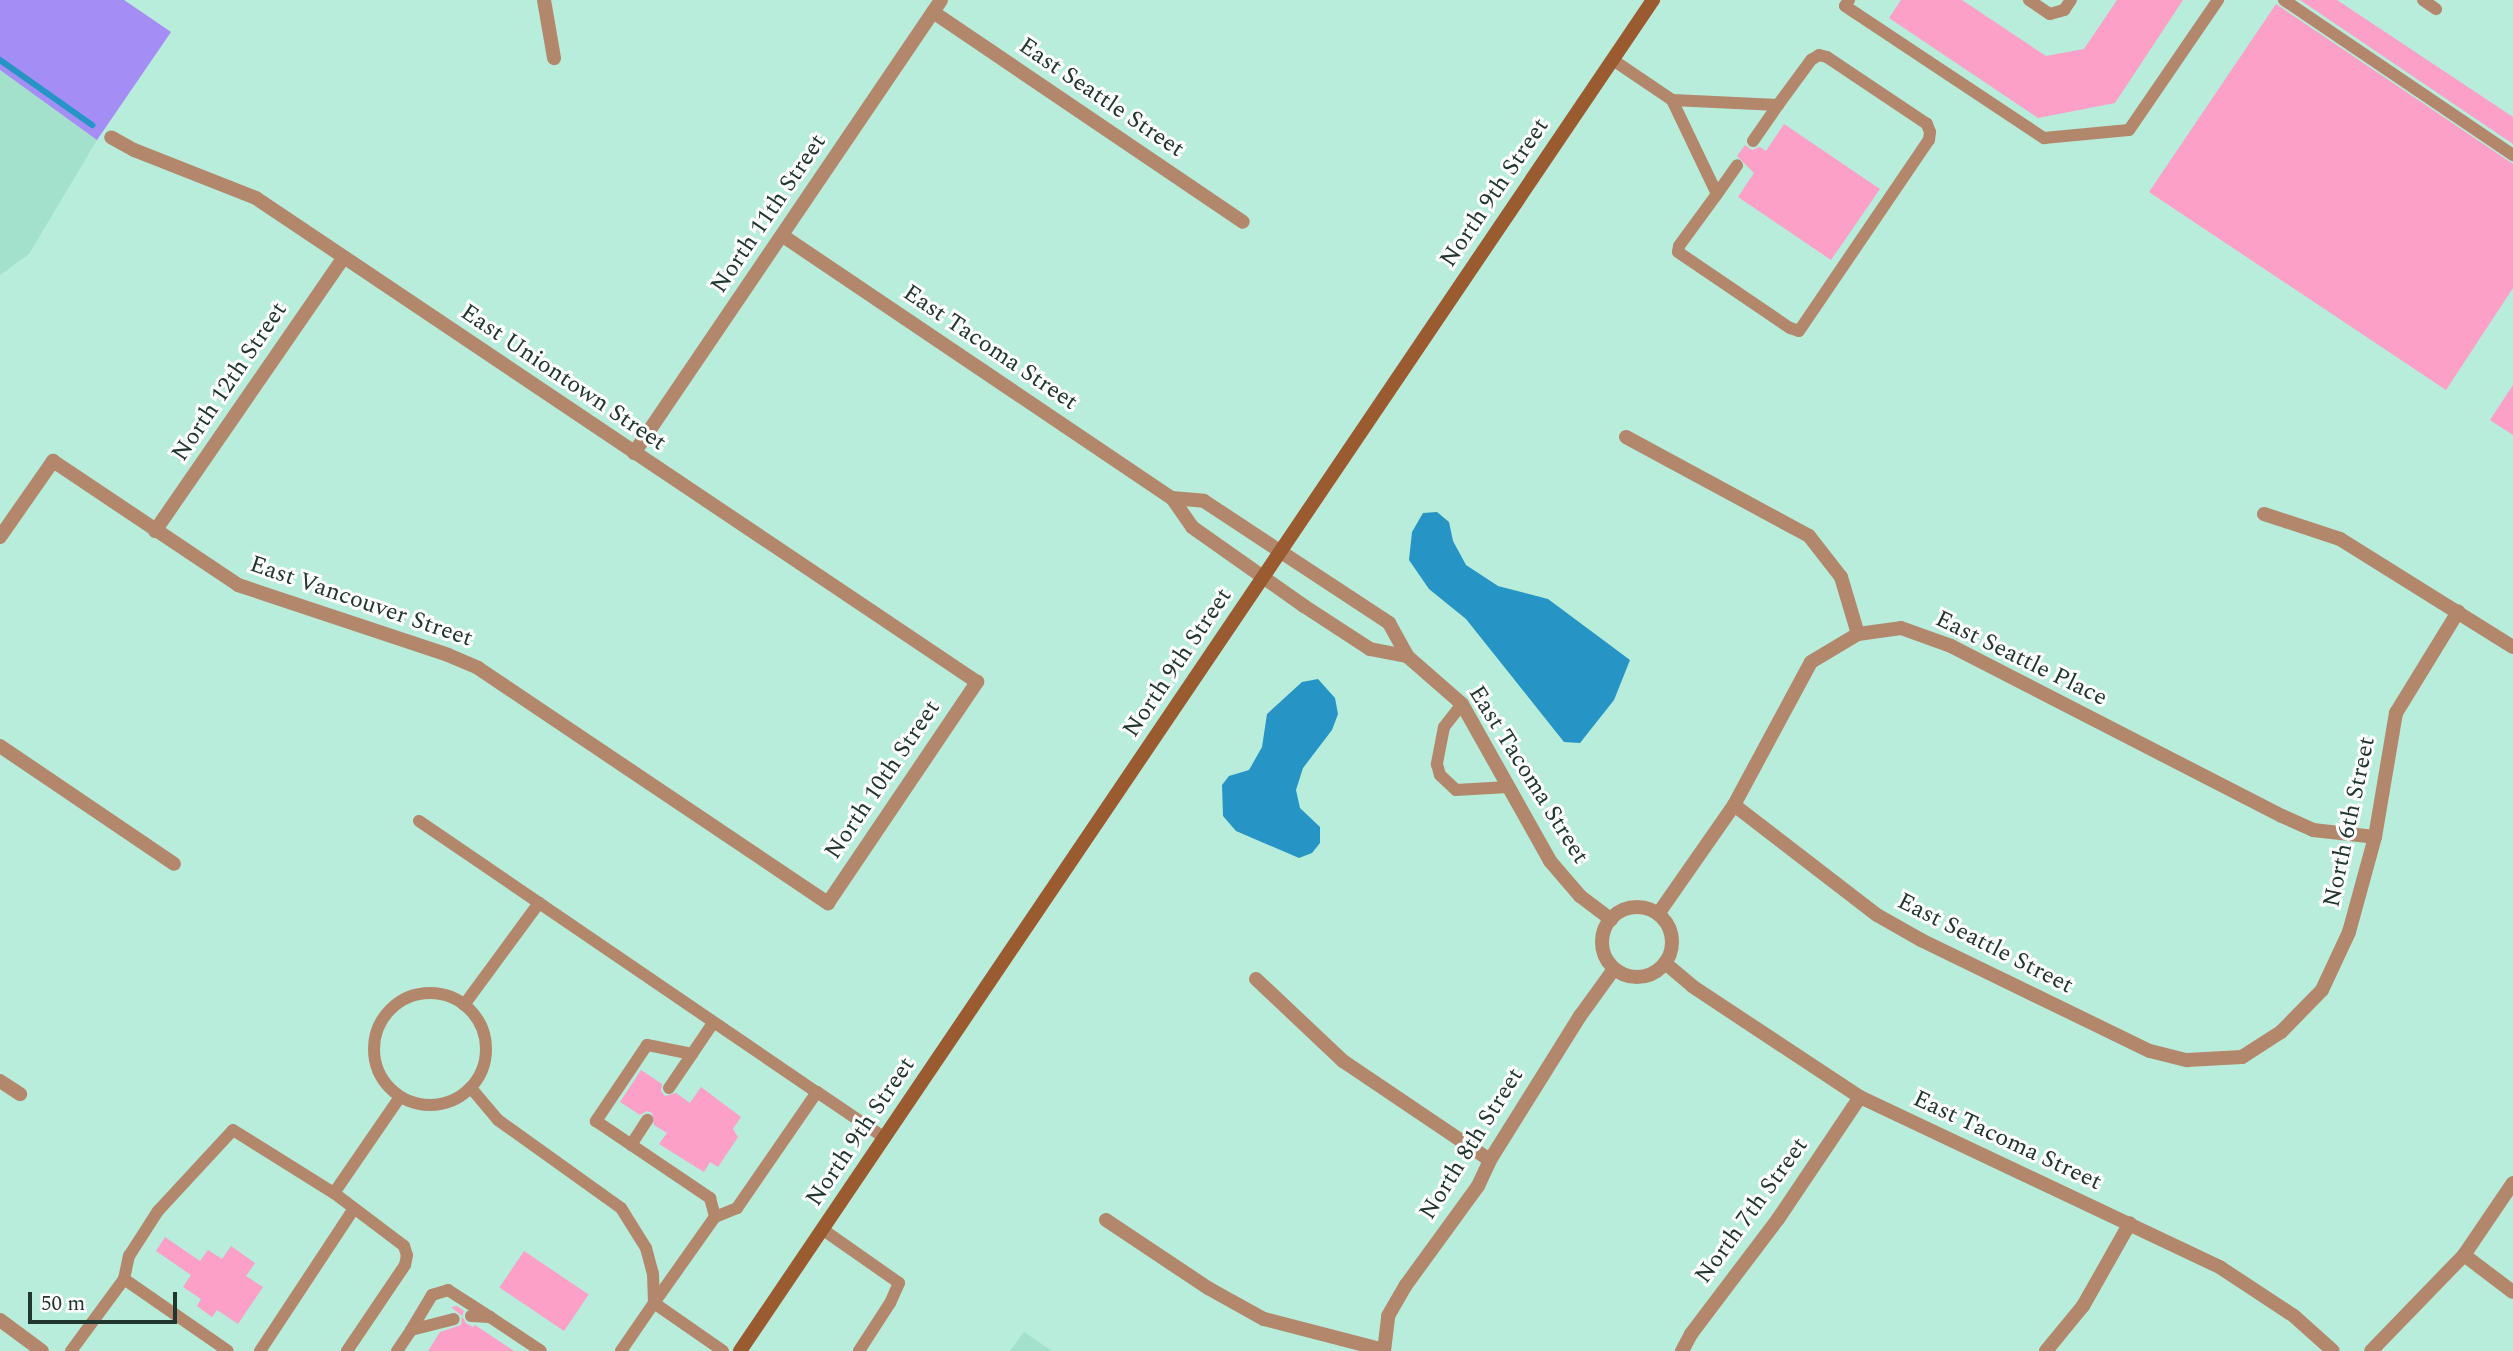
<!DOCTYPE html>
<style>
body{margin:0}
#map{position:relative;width:2513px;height:1351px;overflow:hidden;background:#b8ecdb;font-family:Spectral,serif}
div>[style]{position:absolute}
.built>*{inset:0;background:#a4e1cd}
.forest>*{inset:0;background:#a48df4}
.water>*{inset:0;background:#2694c4}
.stream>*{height:6px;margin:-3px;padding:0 3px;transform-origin:3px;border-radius:3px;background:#2694c4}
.building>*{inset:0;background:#fca0c8;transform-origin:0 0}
.service>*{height:12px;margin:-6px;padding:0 6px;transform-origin:6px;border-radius:6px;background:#b3876c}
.service>.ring{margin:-6px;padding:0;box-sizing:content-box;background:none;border:12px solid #b3876c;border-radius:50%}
.minor>*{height:14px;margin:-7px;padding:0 7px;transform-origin:7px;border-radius:7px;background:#b3876c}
.minor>.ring{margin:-7px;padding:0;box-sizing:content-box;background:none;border:14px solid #b3876c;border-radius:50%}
.tertiary>*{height:14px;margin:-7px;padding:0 7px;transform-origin:7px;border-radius:7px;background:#b3876c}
.secondary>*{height:14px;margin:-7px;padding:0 7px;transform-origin:7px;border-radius:7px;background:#9a5b31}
span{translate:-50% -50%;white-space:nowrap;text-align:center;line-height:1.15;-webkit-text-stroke:6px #fff;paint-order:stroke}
.street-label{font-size:24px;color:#21362f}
.scale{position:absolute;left:28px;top:1292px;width:149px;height:32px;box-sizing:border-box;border:4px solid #21362f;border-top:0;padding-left:9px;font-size:21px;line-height:24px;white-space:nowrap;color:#21362f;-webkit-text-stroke:5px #fff;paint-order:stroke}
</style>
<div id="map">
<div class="built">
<i style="clip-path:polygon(0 70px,97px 140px,29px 254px,0 275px)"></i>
<i style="clip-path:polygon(1024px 1332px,1052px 1351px,1010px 1351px)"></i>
</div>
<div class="forest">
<i style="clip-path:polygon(0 0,124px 0,171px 32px,97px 140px,0 70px)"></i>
</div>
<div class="water">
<i style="clip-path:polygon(1437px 512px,1449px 522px,1453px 541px,1466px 565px,1498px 586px,1548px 599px,1630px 660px,1614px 700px,1580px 743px,1564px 742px,1466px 619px,1429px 589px,1409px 560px,1412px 532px,1423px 513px)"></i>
<i style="clip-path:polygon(1318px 679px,1335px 698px,1338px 714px,1332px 730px,1303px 768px,1296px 790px,1300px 808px,1320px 827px,1320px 843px,1312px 853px,1299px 858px,1236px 831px,1223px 816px,1222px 785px,1229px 776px,1249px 770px,1262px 747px,1267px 714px,1302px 682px)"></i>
</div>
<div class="stream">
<i style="left:0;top:60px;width:113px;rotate:35.2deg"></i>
</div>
<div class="building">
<i style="clip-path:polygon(1901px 0,1962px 0,2046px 56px,2084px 49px,2117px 0,2183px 0,2115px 103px,2038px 118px,1889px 18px)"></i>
<i style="clip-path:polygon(2300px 0,2337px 0,2513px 117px,2513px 144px)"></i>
<i style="clip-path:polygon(2276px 4px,2513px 164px,2513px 288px,2446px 390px,2149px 192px)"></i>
<i style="clip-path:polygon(1784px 124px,1880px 189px,1831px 260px,1738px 197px,1754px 173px,1737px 156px,1745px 145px,1752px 150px,1760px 147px,1766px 151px)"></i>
<i style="clip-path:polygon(2513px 385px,2513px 435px,2490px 420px)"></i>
<i style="clip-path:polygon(641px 1070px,662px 1084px,661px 1091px,665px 1096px,676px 1093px,690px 1103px,701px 1087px,741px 1117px,733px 1129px,738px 1137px,718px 1167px,710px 1162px,704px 1172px,659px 1144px,667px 1133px,654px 1125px,652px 1113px,647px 1111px,640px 1115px,620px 1102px)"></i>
<i style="clip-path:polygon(165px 1237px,200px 1261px,208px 1250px,222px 1259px,231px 1246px,255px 1263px,246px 1276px,263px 1287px,238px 1324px,217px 1310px,212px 1317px,197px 1306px,201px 1299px,183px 1287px,191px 1275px,156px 1251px)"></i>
<i style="left:524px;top:1251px;width:78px;height:44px;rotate:34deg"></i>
<i style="clip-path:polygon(457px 1306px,464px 1311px,462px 1316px,466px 1323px,473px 1327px,475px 1325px,514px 1351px,428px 1351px,440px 1332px,461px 1325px,462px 1316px,451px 1307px)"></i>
</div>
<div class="service">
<i style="left:1849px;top:0;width:7px;rotate:124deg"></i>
<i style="left:1845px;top:6px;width:239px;rotate:33.6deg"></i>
<i style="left:2044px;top:138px;width:85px;rotate:-5.4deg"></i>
<i style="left:2129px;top:130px;width:158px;rotate:-55.6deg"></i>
<i style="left:2029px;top:0;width:25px;rotate:34deg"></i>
<i style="left:2050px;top:14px;width:15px;rotate:-16deg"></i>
<i style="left:2064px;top:10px;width:12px;rotate:-55deg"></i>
<i style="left:2284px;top:0;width:277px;rotate:34.1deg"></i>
<i style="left:2423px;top:0;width:16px;rotate:35deg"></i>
<i style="left:1613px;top:60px;width:71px;rotate:34.1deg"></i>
<i style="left:1672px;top:100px;width:104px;rotate:64.4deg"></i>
<i style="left:1717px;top:194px;width:64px;rotate:126.2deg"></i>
<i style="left:1679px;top:246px;width:6px;rotate:99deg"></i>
<i style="left:1678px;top:252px;width:135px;rotate:34.2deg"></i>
<i style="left:1790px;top:328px;width:9px;rotate:18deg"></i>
<i style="left:1799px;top:331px;width:231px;rotate:-55.8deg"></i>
<i style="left:1929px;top:140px;width:8px;rotate:-83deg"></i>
<i style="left:1930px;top:132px;width:9px;rotate:-111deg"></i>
<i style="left:1927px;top:124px;width:120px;rotate:-146.2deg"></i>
<i style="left:1827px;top:57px;width:8px;rotate:-166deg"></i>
<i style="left:1819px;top:55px;width:9px;rotate:148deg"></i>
<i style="left:1811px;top:60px;width:56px;rotate:126.3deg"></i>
<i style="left:1778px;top:105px;width:106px;rotate:-177.3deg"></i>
<i style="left:1753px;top:141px;width:44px;rotate:-55.2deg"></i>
<i style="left:1717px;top:194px;width:35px;rotate:-55deg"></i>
<i style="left:1462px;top:704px;width:29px;rotate:128deg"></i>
<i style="left:1444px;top:727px;width:38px;rotate:101deg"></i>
<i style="left:1437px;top:764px;width:11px;rotate:75deg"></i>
<i style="left:1440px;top:775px;width:22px;rotate:43deg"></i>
<i style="left:1456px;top:790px;width:52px;rotate:-3.3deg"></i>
<i style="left:419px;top:821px;width:482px;rotate:34.3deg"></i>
<i class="ring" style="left:374px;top:993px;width:100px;height:100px"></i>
<i style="left:464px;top:1005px;width:127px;rotate:-53.7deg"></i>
<i style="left:713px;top:1023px;width:37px;rotate:124deg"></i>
<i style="left:692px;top:1054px;width:46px;rotate:-168.7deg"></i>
<i style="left:647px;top:1045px;width:92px;rotate:123.9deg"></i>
<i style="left:596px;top:1121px;width:138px;rotate:34deg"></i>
<i style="left:710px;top:1198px;width:20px;rotate:75deg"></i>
<i style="left:471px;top:1088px;width:42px;rotate:49.8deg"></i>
<i style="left:498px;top:1120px;width:151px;rotate:35.6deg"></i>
<i style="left:621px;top:1208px;width:47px;rotate:58deg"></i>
<i style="left:646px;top:1248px;width:27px;rotate:75deg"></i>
<i style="left:653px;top:1274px;width:28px;rotate:88deg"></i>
<i style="left:669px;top:1088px;width:41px;rotate:-55.9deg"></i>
<i style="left:631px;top:1145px;width:30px;rotate:-57deg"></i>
<i style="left:334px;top:1193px;width:116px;rotate:-55.5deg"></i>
<i style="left:822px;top:1229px;width:94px;rotate:35deg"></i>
<i style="left:899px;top:1283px;width:22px;rotate:114deg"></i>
<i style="left:890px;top:1303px;width:57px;rotate:122.9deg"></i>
<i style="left:124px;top:1279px;width:24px;rotate:-78deg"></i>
<i style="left:129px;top:1256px;width:54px;rotate:-57.2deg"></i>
<i style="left:158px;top:1211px;width:110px;rotate:-47.2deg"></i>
<i style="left:233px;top:1130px;width:119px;rotate:32deg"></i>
<i style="left:334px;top:1193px;width:88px;rotate:37.1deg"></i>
<i style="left:404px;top:1246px;width:9px;rotate:72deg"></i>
<i style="left:407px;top:1255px;width:10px;rotate:101deg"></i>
<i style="left:405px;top:1265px;width:104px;rotate:124deg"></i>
<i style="left:654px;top:1303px;width:105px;rotate:-54.7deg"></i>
<i style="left:715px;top:1217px;width:24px;rotate:-22deg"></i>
<i style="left:737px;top:1208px;width:141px;rotate:-55.4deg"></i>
<i style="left:817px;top:1092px;width:82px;rotate:34.1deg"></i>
<i style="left:471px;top:1316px;width:19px;rotate:3deg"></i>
<i style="left:490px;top:1317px;width:61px;rotate:33.7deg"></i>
<i style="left:411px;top:1330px;width:41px;rotate:-59deg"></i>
<i style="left:432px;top:1295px;width:17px;rotate:-17deg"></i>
<i style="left:448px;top:1290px;width:50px;rotate:32.7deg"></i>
<i style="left:71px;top:1351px;width:89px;rotate:-53.6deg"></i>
<i style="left:124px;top:1279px;width:126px;rotate:34.7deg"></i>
<i style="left:260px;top:1351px;width:169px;rotate:-56.6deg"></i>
<i style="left:397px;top:1351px;width:25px;rotate:-56deg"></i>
<i style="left:411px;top:1330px;width:44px;rotate:-14.3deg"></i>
<i style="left:621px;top:1351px;width:58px;rotate:-55.5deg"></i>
<i style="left:654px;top:1303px;width:84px;rotate:34.8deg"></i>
</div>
<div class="minor">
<i style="left:544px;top:0;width:59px;rotate:80.2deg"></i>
<i style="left:933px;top:12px;width:374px;rotate:34.1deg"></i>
<i style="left:783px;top:236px;width:469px;rotate:34deg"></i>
<i style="left:1172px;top:498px;width:35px;rotate:55deg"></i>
<i style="left:1192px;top:527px;width:137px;rotate:35.2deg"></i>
<i style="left:1304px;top:606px;width:79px;rotate:33.1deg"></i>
<i style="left:1370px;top:649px;width:38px;rotate:11deg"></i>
<i style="left:1626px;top:437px;width:208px;rotate:28.4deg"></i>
<i style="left:1809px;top:536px;width:52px;rotate:52deg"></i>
<i style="left:1841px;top:577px;width:59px;rotate:73.4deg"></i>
<i style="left:634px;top:453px;width:547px;rotate:-55.87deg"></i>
<i style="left:1172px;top:498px;width:32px;rotate:5deg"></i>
<i style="left:1204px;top:501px;width:222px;rotate:33.4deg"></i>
<i style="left:1389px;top:623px;width:38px;rotate:61deg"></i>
<i style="left:1407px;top:656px;width:73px;rotate:41.1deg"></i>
<i style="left:1462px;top:704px;width:180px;rotate:60.7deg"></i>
<i style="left:1550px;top:861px;width:46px;rotate:49.4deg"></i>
<i style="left:1580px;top:896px;width:39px;rotate:37deg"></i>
<i style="left:2264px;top:514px;width:80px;rotate:18.2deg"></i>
<i style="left:2340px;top:539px;width:204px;rotate:32deg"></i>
<i style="left:155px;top:531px;width:331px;rotate:-55.4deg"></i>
<i style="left:0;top:537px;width:93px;rotate:-55.1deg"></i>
<i style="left:53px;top:461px;width:223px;rotate:33.8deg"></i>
<i style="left:238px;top:585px;width:221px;rotate:18.4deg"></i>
<i style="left:448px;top:655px;width:33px;rotate:23deg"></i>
<i style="left:478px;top:668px;width:422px;rotate:33.9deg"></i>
<i style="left:828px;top:903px;width:267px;rotate:-56deg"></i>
<i style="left:977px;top:682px;width:868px;rotate:-146.13deg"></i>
<i style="left:256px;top:198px;width:131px;rotate:-158.5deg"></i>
<i style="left:134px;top:150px;width:26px;rotate:-151deg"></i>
<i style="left:0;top:746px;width:210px;rotate:34.1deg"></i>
<i style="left:1734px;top:805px;width:180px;rotate:37.6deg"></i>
<i style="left:1877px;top:915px;width:51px;rotate:29.6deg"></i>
<i style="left:1921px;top:940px;width:254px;rotate:25.9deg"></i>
<i style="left:2150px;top:1051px;width:38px;rotate:14deg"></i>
<i style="left:2187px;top:1060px;width:55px;rotate:-3.1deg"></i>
<i style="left:2242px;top:1057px;width:46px;rotate:-32.7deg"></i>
<i style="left:2281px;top:1032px;width:59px;rotate:-45.7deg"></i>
<i style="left:2322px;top:990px;width:64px;rotate:-65deg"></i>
<i style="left:2349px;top:932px;width:98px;rotate:-74.7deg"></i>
<i style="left:2375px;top:837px;width:126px;rotate:-80.4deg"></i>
<i style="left:2396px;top:713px;width:119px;rotate:-58.5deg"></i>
<i class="ring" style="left:1602px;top:907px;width:56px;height:56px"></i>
<i style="left:1658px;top:914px;width:133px;rotate:-55.1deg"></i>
<i style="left:1734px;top:805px;width:162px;rotate:-61.7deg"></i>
<i style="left:1811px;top:662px;width:55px;rotate:-30.8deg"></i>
<i style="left:1858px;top:634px;width:43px;rotate:-7.9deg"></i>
<i style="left:1901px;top:628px;width:53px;rotate:19.8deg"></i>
<i style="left:1951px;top:646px;width:372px;rotate:27.2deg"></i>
<i style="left:2282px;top:816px;width:34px;rotate:24deg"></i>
<i style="left:2313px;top:830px;width:62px;rotate:6.4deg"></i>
<i style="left:1665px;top:963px;width:35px;rotate:40deg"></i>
<i style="left:1692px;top:986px;width:201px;rotate:33.5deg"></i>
<i style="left:1860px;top:1097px;width:399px;rotate:25.3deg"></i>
<i style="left:2221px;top:1268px;width:87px;rotate:33.3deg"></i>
<i style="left:2294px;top:1316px;width:52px;rotate:41.9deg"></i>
<i style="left:1256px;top:979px;width:120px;rotate:43.3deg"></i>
<i style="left:1343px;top:1061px;width:177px;rotate:34deg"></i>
<i style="left:0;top:1081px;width:24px;rotate:33deg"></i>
<i style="left:1106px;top:1220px;width:123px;rotate:33.7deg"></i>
<i style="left:1208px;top:1288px;width:64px;rotate:29deg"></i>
<i style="left:1264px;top:1319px;width:124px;rotate:14.5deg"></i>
<i style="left:2464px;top:1255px;width:61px;rotate:37.1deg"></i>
<i style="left:1384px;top:1351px;width:35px;rotate:-83deg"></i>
<i style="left:1388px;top:1316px;width:36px;rotate:-60deg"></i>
<i style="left:1406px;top:1285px;width:122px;rotate:-54deg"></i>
<i style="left:1478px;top:1186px;width:29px;rotate:-65deg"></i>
<i style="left:1490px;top:1160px;width:170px;rotate:-58deg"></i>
<i style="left:1580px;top:1016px;width:58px;rotate:-54.1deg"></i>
<i style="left:1682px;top:1351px;width:19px;rotate:-62deg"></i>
<i style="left:1691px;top:1334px;width:144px;rotate:-52.9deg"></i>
<i style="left:1778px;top:1219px;width:147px;rotate:-56.1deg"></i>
<i style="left:2046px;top:1351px;width:58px;rotate:-50.6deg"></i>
<i style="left:2083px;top:1306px;width:95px;rotate:-60.5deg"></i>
<i style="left:2371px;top:1351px;width:134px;rotate:-45.9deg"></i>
<i style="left:2464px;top:1255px;width:87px;rotate:-55.8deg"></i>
</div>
<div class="tertiary">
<i style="left:0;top:1320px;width:52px;rotate:36.4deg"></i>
</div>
<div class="secondary">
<i style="left:740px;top:1351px;width:1631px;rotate:-55.95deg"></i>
</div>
<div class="street-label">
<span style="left:1101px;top:98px;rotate:34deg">East Seattle Street</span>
<span style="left:1495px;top:193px;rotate:-56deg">North 9th Street</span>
<span style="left:769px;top:214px;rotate:-56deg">North 11th Street</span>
<span style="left:990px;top:348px;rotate:34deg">East Tacoma Street</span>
<span style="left:563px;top:378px;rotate:34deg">East Uniontown Street</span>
<span style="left:230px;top:382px;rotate:-56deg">North 12th Street</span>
<span style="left:361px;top:602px;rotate:19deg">East Vancouver Street</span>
<span style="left:2021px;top:659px;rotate:26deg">East Seattle Place</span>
<span style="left:1178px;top:663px;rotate:-56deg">North 9th Street</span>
<span style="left:1528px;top:775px;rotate:58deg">East Tacoma Street</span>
<span style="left:883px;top:780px;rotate:-56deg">North 10th Street</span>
<span style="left:2350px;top:822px;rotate:-78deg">North 6th Street</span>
<span style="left:1985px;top:944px;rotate:27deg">East Seattle Street</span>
<span style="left:861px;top:1132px;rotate:-56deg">North 9th Street</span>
<span style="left:2007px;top:1141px;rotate:25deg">East Tacoma Street</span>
<span style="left:1472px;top:1144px;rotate:-58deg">North 8th Street</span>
<span style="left:1752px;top:1211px;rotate:-54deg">North 7th Street</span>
</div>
<div class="scale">50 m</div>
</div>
